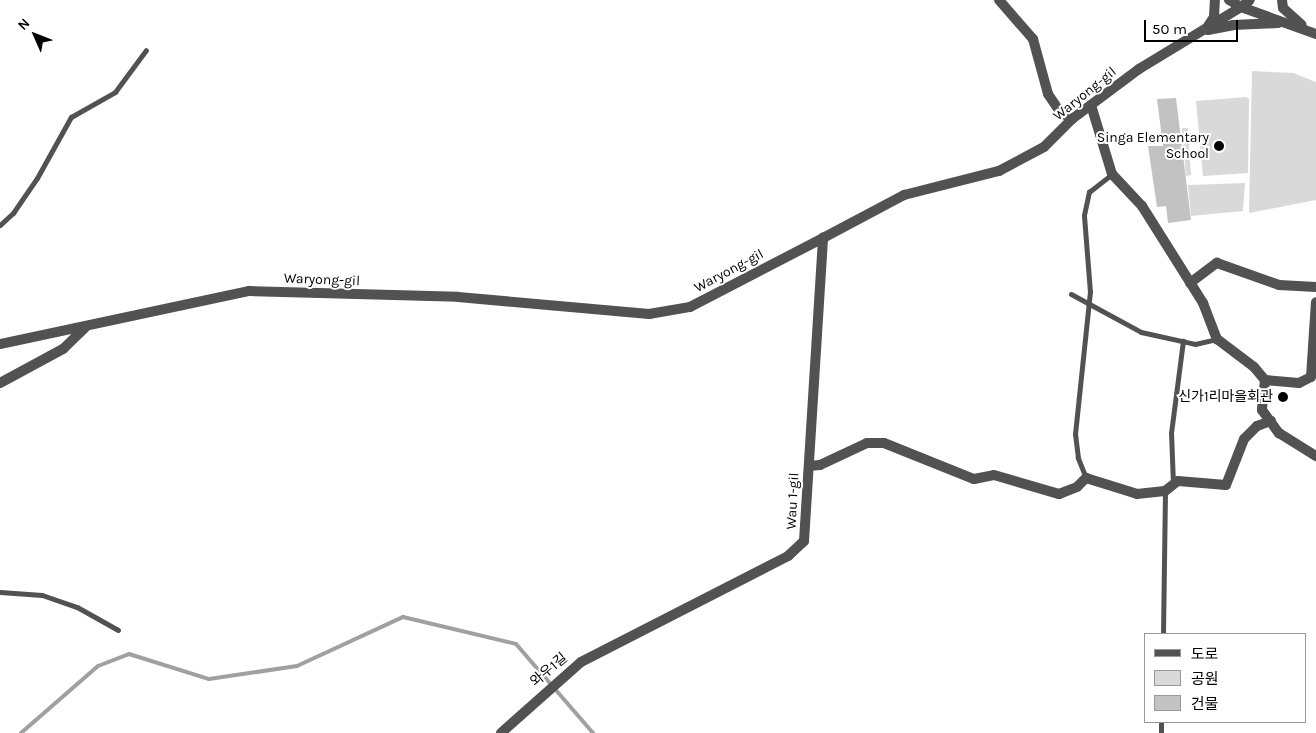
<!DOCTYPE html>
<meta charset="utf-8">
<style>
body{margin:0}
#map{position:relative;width:1316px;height:733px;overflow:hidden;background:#fff;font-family:Karla,"Noto Sans KR",sans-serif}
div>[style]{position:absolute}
.green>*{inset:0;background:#d9d9d9}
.stream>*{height:4px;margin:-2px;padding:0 2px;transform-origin:2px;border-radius:2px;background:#a0a0a0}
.building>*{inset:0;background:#c2c2c2}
.service>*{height:5px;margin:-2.5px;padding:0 2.5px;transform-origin:2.5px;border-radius:2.5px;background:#525252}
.minor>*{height:10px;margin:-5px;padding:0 5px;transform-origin:5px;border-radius:5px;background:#525252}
.tertiary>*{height:10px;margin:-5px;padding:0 5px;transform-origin:5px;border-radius:5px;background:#525252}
.dots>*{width:14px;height:14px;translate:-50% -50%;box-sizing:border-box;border:2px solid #fff;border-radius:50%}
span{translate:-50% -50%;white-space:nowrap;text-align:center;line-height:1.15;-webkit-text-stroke:4px #fff;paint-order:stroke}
.street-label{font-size:14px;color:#000}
.poi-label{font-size:14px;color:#000}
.right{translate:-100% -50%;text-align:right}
.legend{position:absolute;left:1144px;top:633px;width:162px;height:90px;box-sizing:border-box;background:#fff;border:1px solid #999;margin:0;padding:6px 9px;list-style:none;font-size:15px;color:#000}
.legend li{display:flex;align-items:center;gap:10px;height:25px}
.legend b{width:25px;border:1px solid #999}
.north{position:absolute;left:10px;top:10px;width:50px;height:50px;-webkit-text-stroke:4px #fff;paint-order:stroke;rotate:314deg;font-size:14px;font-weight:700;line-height:20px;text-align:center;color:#000}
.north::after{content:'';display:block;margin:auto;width:18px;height:22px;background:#000;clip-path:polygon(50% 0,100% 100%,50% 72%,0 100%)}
.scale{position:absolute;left:1144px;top:20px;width:94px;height:22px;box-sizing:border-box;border:2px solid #000;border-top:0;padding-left:6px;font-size:15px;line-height:18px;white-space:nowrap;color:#000;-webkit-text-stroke:4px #fff;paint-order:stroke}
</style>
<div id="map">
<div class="green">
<i style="clip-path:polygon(1252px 71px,1293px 73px,1316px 82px,1316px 200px,1249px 213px)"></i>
<i style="clip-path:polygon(1246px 97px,1249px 99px,1248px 173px,1203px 176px,1196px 101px)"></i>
<i style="clip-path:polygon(1182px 128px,1188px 128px,1191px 175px,1186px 176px)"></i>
<i style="clip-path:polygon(1245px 183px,1243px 211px,1191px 216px,1188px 185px)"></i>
</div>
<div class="stream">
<i style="left:21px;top:733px;width:102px;rotate:-41deg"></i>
<i style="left:98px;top:666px;width:33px;rotate:-21deg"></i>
<i style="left:129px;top:654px;width:84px;rotate:17.4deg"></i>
<i style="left:209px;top:679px;width:89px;rotate:-8.4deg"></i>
<i style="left:297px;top:666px;width:117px;rotate:-24.8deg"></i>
<i style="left:403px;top:617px;width:116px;rotate:13.4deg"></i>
<i style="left:516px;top:644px;width:118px;rotate:49.1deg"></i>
</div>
<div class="building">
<i style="clip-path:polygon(1176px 98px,1191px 220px,1168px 223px,1166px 206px,1157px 207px,1148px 146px,1163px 146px,1157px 99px)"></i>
</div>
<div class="service">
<i style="left:0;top:225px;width:18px;rotate:-43deg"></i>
<i style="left:13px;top:213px;width:42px;rotate:-55.6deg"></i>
<i style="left:37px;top:178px;width:70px;rotate:-60.9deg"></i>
<i style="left:71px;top:117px;width:51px;rotate:-29.6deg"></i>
<i style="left:115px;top:92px;width:52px;rotate:-53.6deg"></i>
<i style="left:1071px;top:294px;width:80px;rotate:28.5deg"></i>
<i style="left:1141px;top:332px;width:55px;rotate:12.5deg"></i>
<i style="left:1195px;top:344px;width:23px;rotate:-13deg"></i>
<i style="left:1086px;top:478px;width:22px;rotate:-112deg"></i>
<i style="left:1078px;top:458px;width:24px;rotate:-97deg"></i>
<i style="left:1075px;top:434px;width:143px;rotate:-84deg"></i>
<i style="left:1090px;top:292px;width:77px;rotate:-94.5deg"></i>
<i style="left:1084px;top:215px;width:24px;rotate:-78deg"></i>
<i style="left:1089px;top:192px;width:29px;rotate:-38deg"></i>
<i style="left:1173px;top:484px;width:51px;rotate:-92.2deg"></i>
<i style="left:1171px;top:433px;width:93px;rotate:-82.6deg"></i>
<i style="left:0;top:592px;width:42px;rotate:4.1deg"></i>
<i style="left:42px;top:595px;width:37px;rotate:19deg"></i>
<i style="left:77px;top:607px;width:47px;rotate:29.3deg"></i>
<i style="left:1163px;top:634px;width:143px;rotate:-89.2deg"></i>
<i style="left:1161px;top:733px;width:11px;rotate:-90deg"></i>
</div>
<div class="minor">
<i style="left:999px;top:0;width:52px;rotate:48.9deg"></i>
<i style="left:1033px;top:39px;width:57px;rotate:74.7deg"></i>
<i style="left:1048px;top:94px;width:22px;rotate:56deg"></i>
<i style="left:1060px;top:112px;width:14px;rotate:30deg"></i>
<i style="left:1229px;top:0;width:14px;rotate:30deg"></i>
<i style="left:1241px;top:7px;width:11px;rotate:-38deg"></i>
<i style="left:1282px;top:0;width:8px;rotate:83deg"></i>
<i style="left:1283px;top:8px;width:25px;rotate:42deg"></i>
<i style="left:1208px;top:26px;width:11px;rotate:-56deg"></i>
<i style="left:1214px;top:17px;width:17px;rotate:-87deg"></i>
<i style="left:1208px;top:30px;width:25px;rotate:-11deg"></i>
<i style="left:1233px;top:25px;width:45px;rotate:-2.5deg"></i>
<i style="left:1091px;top:105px;width:72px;rotate:73.1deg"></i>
<i style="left:1112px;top:174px;width:44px;rotate:46.8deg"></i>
<i style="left:1142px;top:206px;width:115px;rotate:57.8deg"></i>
<i style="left:1203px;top:303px;width:39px;rotate:69deg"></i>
<i style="left:1217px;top:339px;width:46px;rotate:37.1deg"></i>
<i style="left:1254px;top:367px;width:17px;rotate:50deg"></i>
<i style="left:1265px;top:380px;width:30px;rotate:96deg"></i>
<i style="left:1262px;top:410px;width:29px;rotate:54deg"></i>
<i style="left:1279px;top:433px;width:44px;rotate:31.9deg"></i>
<i style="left:1190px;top:283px;width:34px;rotate:-37deg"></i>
<i style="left:1217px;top:263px;width:66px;rotate:19.5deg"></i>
<i style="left:1279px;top:285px;width:37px;rotate:3deg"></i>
<i style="left:1265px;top:380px;width:34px;rotate:5deg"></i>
<i style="left:1299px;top:383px;width:13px;rotate:-27deg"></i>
<i style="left:1311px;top:377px;width:75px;rotate:-86.2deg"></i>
<i style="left:0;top:383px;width:72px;rotate:-28.4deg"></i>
<i style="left:63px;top:349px;width:30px;rotate:-44deg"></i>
<i style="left:809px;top:466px;width:11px;rotate:-5deg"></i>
<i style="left:820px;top:465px;width:52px;rotate:-25.1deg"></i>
<i style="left:867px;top:443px;width:17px"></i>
<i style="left:884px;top:443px;width:97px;rotate:21.8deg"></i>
<i style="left:974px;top:479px;width:20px;rotate:-11deg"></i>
<i style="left:994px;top:475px;width:68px;rotate:16.3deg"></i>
<i style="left:1059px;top:494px;width:19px;rotate:-21deg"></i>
<i style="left:1077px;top:487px;width:13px;rotate:-45deg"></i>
<i style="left:1086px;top:478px;width:53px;rotate:17.4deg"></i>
<i style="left:1137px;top:494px;width:28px;rotate:-6deg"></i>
<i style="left:1165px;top:491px;width:16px;rotate:-38deg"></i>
<i style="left:1178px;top:481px;width:48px;rotate:4.8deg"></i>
<i style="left:1226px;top:485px;width:49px;rotate:-68.6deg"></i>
<i style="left:1244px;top:439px;width:18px;rotate:-45deg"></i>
<i style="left:1257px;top:426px;width:15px;rotate:-20deg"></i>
<i style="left:501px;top:733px;width:107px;rotate:-41.6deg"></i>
<i style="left:581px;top:662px;width:233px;rotate:-27.1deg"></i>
<i style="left:788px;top:556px;width:22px;rotate:-43deg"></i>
<i style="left:804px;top:541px;width:304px;rotate:-86.4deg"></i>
<i style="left:823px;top:238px;width:92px;rotate:-28deg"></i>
<i style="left:904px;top:195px;width:98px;rotate:-14.2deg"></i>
<i style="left:999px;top:171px;width:51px;rotate:-28.1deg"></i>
<i style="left:1044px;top:147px;width:40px;rotate:-45deg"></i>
<i style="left:1072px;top:119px;width:84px;rotate:-36.7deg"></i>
<i style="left:1139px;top:69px;width:119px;rotate:-31.3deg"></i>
<i style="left:1241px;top:7px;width:80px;rotate:19.8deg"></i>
</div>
<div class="tertiary">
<i style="left:0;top:344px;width:255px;rotate:-12deg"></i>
<i style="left:249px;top:291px;width:209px;rotate:1.6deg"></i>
<i style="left:458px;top:297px;width:192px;rotate:5.1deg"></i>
<i style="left:649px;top:314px;width:42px;rotate:-9.7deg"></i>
<i style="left:690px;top:307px;width:150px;rotate:-27.4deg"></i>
</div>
<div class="dots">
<i style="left:1219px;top:146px;background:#000"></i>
<i style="left:1283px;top:397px;background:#000"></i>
</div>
<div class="street-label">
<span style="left:1085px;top:94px;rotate:-39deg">Waryong-gil</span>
<span style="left:729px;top:271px;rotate:-28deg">Waryong-gil</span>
<span style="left:322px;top:280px;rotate:2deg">Waryong-gil</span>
<span style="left:793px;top:501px;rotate:-87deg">Wau 1-gil</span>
<span style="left:549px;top:670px;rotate:-40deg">와우1길</span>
</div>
<div class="poi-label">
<span class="right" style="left:1209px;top:146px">Singa Elementary<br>School</span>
<span class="right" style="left:1273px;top:397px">신가1리마을회관</span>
</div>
<ul class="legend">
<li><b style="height:6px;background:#525252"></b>도로</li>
<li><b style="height:14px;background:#d9d9d9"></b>공원</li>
<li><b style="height:14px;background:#c2c2c2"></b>건물</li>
</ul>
<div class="north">N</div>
<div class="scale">50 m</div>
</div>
